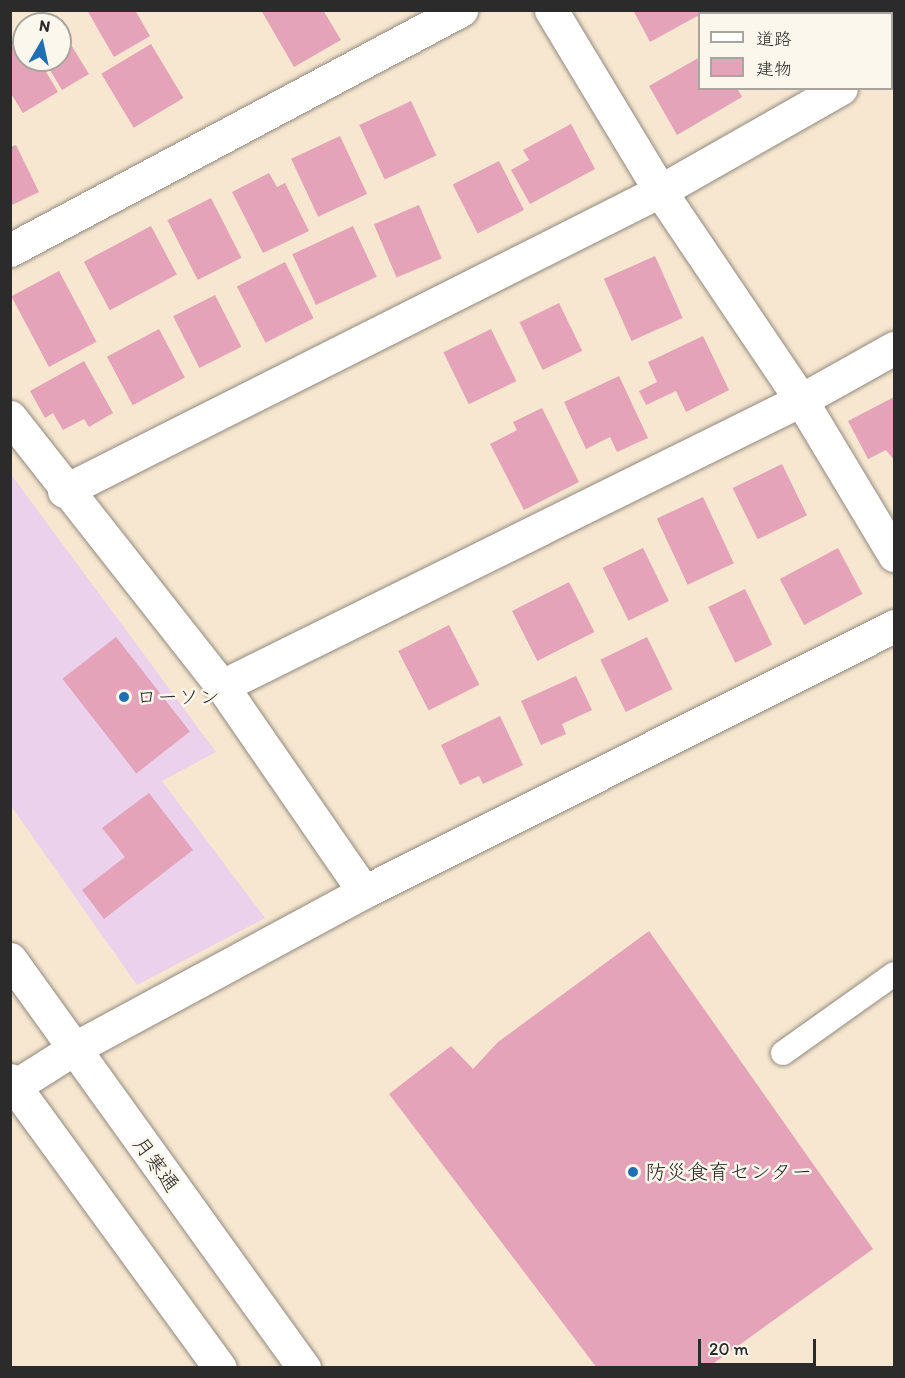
<!DOCTYPE html>
<meta charset="utf-8">
<style>
body{margin:0}
#map{position:relative;width:905px;height:1378px;overflow:hidden;background:#f7e7d0;font-family:Itim,"Klee One",sans-serif}
div>[style]{position:absolute}
.built>*{inset:0;background:#ebd1eb}
.building>*{inset:0;background:#e4a3b9;transform-origin:0 0}
.roads{filter:drop-shadow(0 0 2px #91897e) drop-shadow(0 0 2px #91897e)}
.lane>*{height:24px;margin:-12px;padding:0 12px;transform-origin:12px;border-radius:12px;background:#fff}
.street>*{height:33px;margin:-16.5px;padding:0 16.5px;transform-origin:16.5px;border-radius:16.5px;background:#fff}
.highway>*{height:33px;margin:-16.5px;padding:0 16.5px;transform-origin:16.5px;border-radius:16.5px;background:#fff}
.dots>*{width:16px;height:16px;translate:-50% -50%;box-sizing:border-box;border:3px solid #fbf7ec;border-radius:50%}
span{translate:-50% -50%;white-space:nowrap;text-align:center;line-height:1.15;-webkit-text-stroke:5px #fbf7ec;paint-order:stroke}
.poi-label{font-size:21px;color:#2b2b2b}
.left{translate:0 -50%;text-align:left}
.street-label{font-size:21px;color:#2b2b2b}
.frame{position:absolute;inset:0;border:12px solid #2b2b2b;pointer-events:none}
.legend{position:absolute;left:698px;top:12px;width:195px;height:78px;box-sizing:border-box;background:#fbf7ec;border:2px solid #a8a59f;margin:0;padding:8px 10px;list-style:none;font-size:18px;color:#2b2b2b}
.legend li{display:flex;align-items:center;gap:12px;height:30px}
.legend b{width:30px;border:2px solid #a8a59f}
.north{position:absolute;left:12px;top:12px;width:60px;height:60px;box-sizing:border-box;background:#fbf7ec;border:2px solid #a8a59f;border-radius:50%;rotate:9deg;font-size:16px;font-weight:700;line-height:24px;text-align:center;color:#2b2b2b}
.north::after{content:'';display:block;margin:auto;width:21px;height:27px;background:#1f6fb2;clip-path:polygon(50% 0,100% 100%,50% 72%,0 100%)}
.scale{position:absolute;left:698px;top:1339px;width:118px;height:27px;box-sizing:border-box;border:3px solid #2b2b2b;border-top:0;padding-left:8px;font-size:18px;line-height:21px;white-space:nowrap;color:#2b2b2b;-webkit-text-stroke:4px #fbf7ec;paint-order:stroke}
</style>
<div id="map">
<div class="built">
<i style="clip-path:polygon(10px 473px,216px 752px,162px 781px,265px 918px,137px 985px,11px 806px)"></i>
</div>
<div class="building">
<i style="clip-path:polygon(87px 10px,135px 10px,150px 36px,114px 57px)"></i>
<i style="clip-path:polygon(261px 10px,323px 10px,341px 40px,294px 67px)"></i>
<i style="clip-path:polygon(633px 10px,699px 10px,701px 14px,650px 42px)"></i>
<i style="clip-path:polygon(833px 10px,894px 10px,894px 11px,835px 14px)"></i>
<i style="clip-path:polygon(24px 40px,24px 60px,39px 60px,58px 92px,23px 113px,10px 92px,10px 48px)"></i>
<i style="clip-path:polygon(68px 40px,89px 74px,62px 90px,44px 60px,60px 60px,60px 45px)"></i>
<i style="left:151px;top:44px;width:63px;height:58px;rotate:59deg"></i>
<i style="clip-path:polygon(700px 57px,700px 88px,737px 88px,742px 97px,677px 135px,649px 86px)"></i>
<i style="left:411px;top:101px;width:60px;height:57px;rotate:65deg"></i>
<i style="clip-path:polygon(571px 124px,595px 169px,530px 204px,511px 170px,529px 160px,523px 150px)"></i>
<i style="left:340px;top:136px;width:64px;height:54px;rotate:65deg"></i>
<i style="clip-path:polygon(16px 145px,39px 192px,10px 206px,10px 147px)"></i>
<i style="left:499px;top:161px;width:55px;height:52px;rotate:63deg"></i>
<i style="clip-path:polygon(269px 173px,277px 187px,285px 183px,309px 231px,263px 253px,232px 192px)"></i>
<i style="left:211px;top:198px;width:67px;height:49px;rotate:63deg"></i>
<i style="left:419px;top:205px;width:58px;height:49px;rotate:67deg"></i>
<i style="left:151px;top:226px;width:55px;height:76px;rotate:62deg"></i>
<i style="left:353px;top:226px;width:56px;height:67px;rotate:65deg"></i>
<i style="left:655px;top:256px;width:68px;height:56px;rotate:66deg"></i>
<i style="left:285px;top:262px;width:63px;height:54px;rotate:63deg"></i>
<i style="left:59px;top:271px;width:80px;height:54px;rotate:62deg"></i>
<i style="left:215px;top:295px;width:58px;height:47px;rotate:63deg"></i>
<i style="left:559px;top:303px;width:53px;height:44px;rotate:64deg"></i>
<i style="left:159px;top:329px;width:55px;height:59px;rotate:62deg"></i>
<i style="left:491px;top:329px;width:58px;height:53px;rotate:64deg"></i>
<i style="clip-path:polygon(703px 336px,729px 390px,686px 412px,676px 391px,646px 405px,639px 391px,657px 382px,648px 362px)"></i>
<i style="clip-path:polygon(84px 361px,113px 413px,89px 427px,84px 419px,63px 430px,53px 413px,45px 418px,30px 391px)"></i>
<i style="clip-path:polygon(619px 376px,648px 438px,617px 452px,610px 437px,586px 449px,564px 402px)"></i>
<i style="clip-path:polygon(894px 397px,894px 460px,886px 450px,868px 459px,848px 421px)"></i>
<i style="clip-path:polygon(542px 408px,579px 482px,524px 510px,490px 444px,517px 430px,513px 422px)"></i>
<i style="left:782px;top:464px;width:57px;height:55px;rotate:64deg"></i>
<i style="left:703px;top:497px;width:73px;height:51px;rotate:65deg"></i>
<i style="left:643px;top:548px;width:59px;height:45px;rotate:64deg"></i>
<i style="left:838px;top:548px;width:52px;height:66px;rotate:62deg"></i>
<i style="left:569px;top:582px;width:56px;height:64px;rotate:63deg"></i>
<i style="left:745px;top:589px;width:62px;height:41px;rotate:64deg"></i>
<i style="left:449px;top:625px;width:67px;height:57px;rotate:63deg"></i>
<i style="left:116px;top:637px;width:120px;height:68px;rotate:52deg"></i>
<i style="left:647px;top:637px;width:58px;height:52px;rotate:64deg"></i>
<i style="clip-path:polygon(576px 676px,592px 710px,562px 724px,566px 734px,541px 745px,521px 701px)"></i>
<i style="clip-path:polygon(500px 716px,523px 765px,483px 784px,479px 776px,460px 785px,441px 745px)"></i>
<i style="clip-path:polygon(149px 793px,193px 850px,104px 919px,82px 890px,125px 857px,102px 828px)"></i>
<i style="clip-path:polygon(649px 931px,873px 1249px,707px 1368px,597px 1368px,389px 1094px,451px 1046px,473px 1069px,498px 1042px)"></i>
</div>
<div class="roads">
<div class="lane">
<i style="left:783px;top:1053px;width:136px;rotate:-35.4deg"></i>
</div>
<div class="street">
<i style="left:551px;top:10px;width:211px;rotate:58.9deg"></i>
<i style="left:660px;top:191px;width:252px;rotate:56deg"></i>
<i style="left:801px;top:400px;width:181px;rotate:59deg"></i>
<i style="left:892px;top:60px;width:3px;rotate:-45deg"></i>
<i style="left:10px;top:250px;width:511px;rotate:-28.02deg"></i>
<i style="left:10px;top:417px;width:342px;rotate:51.8deg"></i>
<i style="left:222px;top:686px;width:250px;rotate:55.4deg"></i>
<i style="left:64px;top:491px;width:667px;rotate:-26.72deg"></i>
<i style="left:660px;top:191px;width:208px;rotate:-29.6deg"></i>
<i style="left:222px;top:686px;width:646px;rotate:-26.29deg"></i>
<i style="left:801px;top:400px;width:107px;rotate:-29.2deg"></i>
<i style="left:15px;top:1086px;width:71px;rotate:-32.3deg"></i>
<i style="left:75px;top:1048px;width:328px;rotate:-28.4deg"></i>
<i style="left:364px;top:892px;width:593px;rotate:-26.65deg"></i>
</div>
<div class="highway">
<i style="left:10px;top:959px;width:504px;rotate:54.29deg"></i>
<i style="left:10px;top:1080px;width:356px;rotate:53.9deg"></i>
</div>
</div>
<div class="dots">
<i style="left:124px;top:697px;background:#1f6fb2"></i>
<i style="left:633px;top:1172px;background:#1f6fb2"></i>
</div>
<div class="poi-label">
<span class="left" style="left:136px;top:697px">ローソン</span>
<span class="left" style="left:645px;top:1172px">防災食育センター</span>
</div>
<div class="street-label">
<span style="left:156px;top:1164px;rotate:54deg">月寒通</span>
</div>
<div class="frame"></div>
<ul class="legend">
<li><b style="height:8px;background:#fff"></b>道路</li>
<li><b style="height:16px;background:#e4a3b9"></b>建物</li>
</ul>
<div class="north">N</div>
<div class="scale">20 m</div>
</div>
